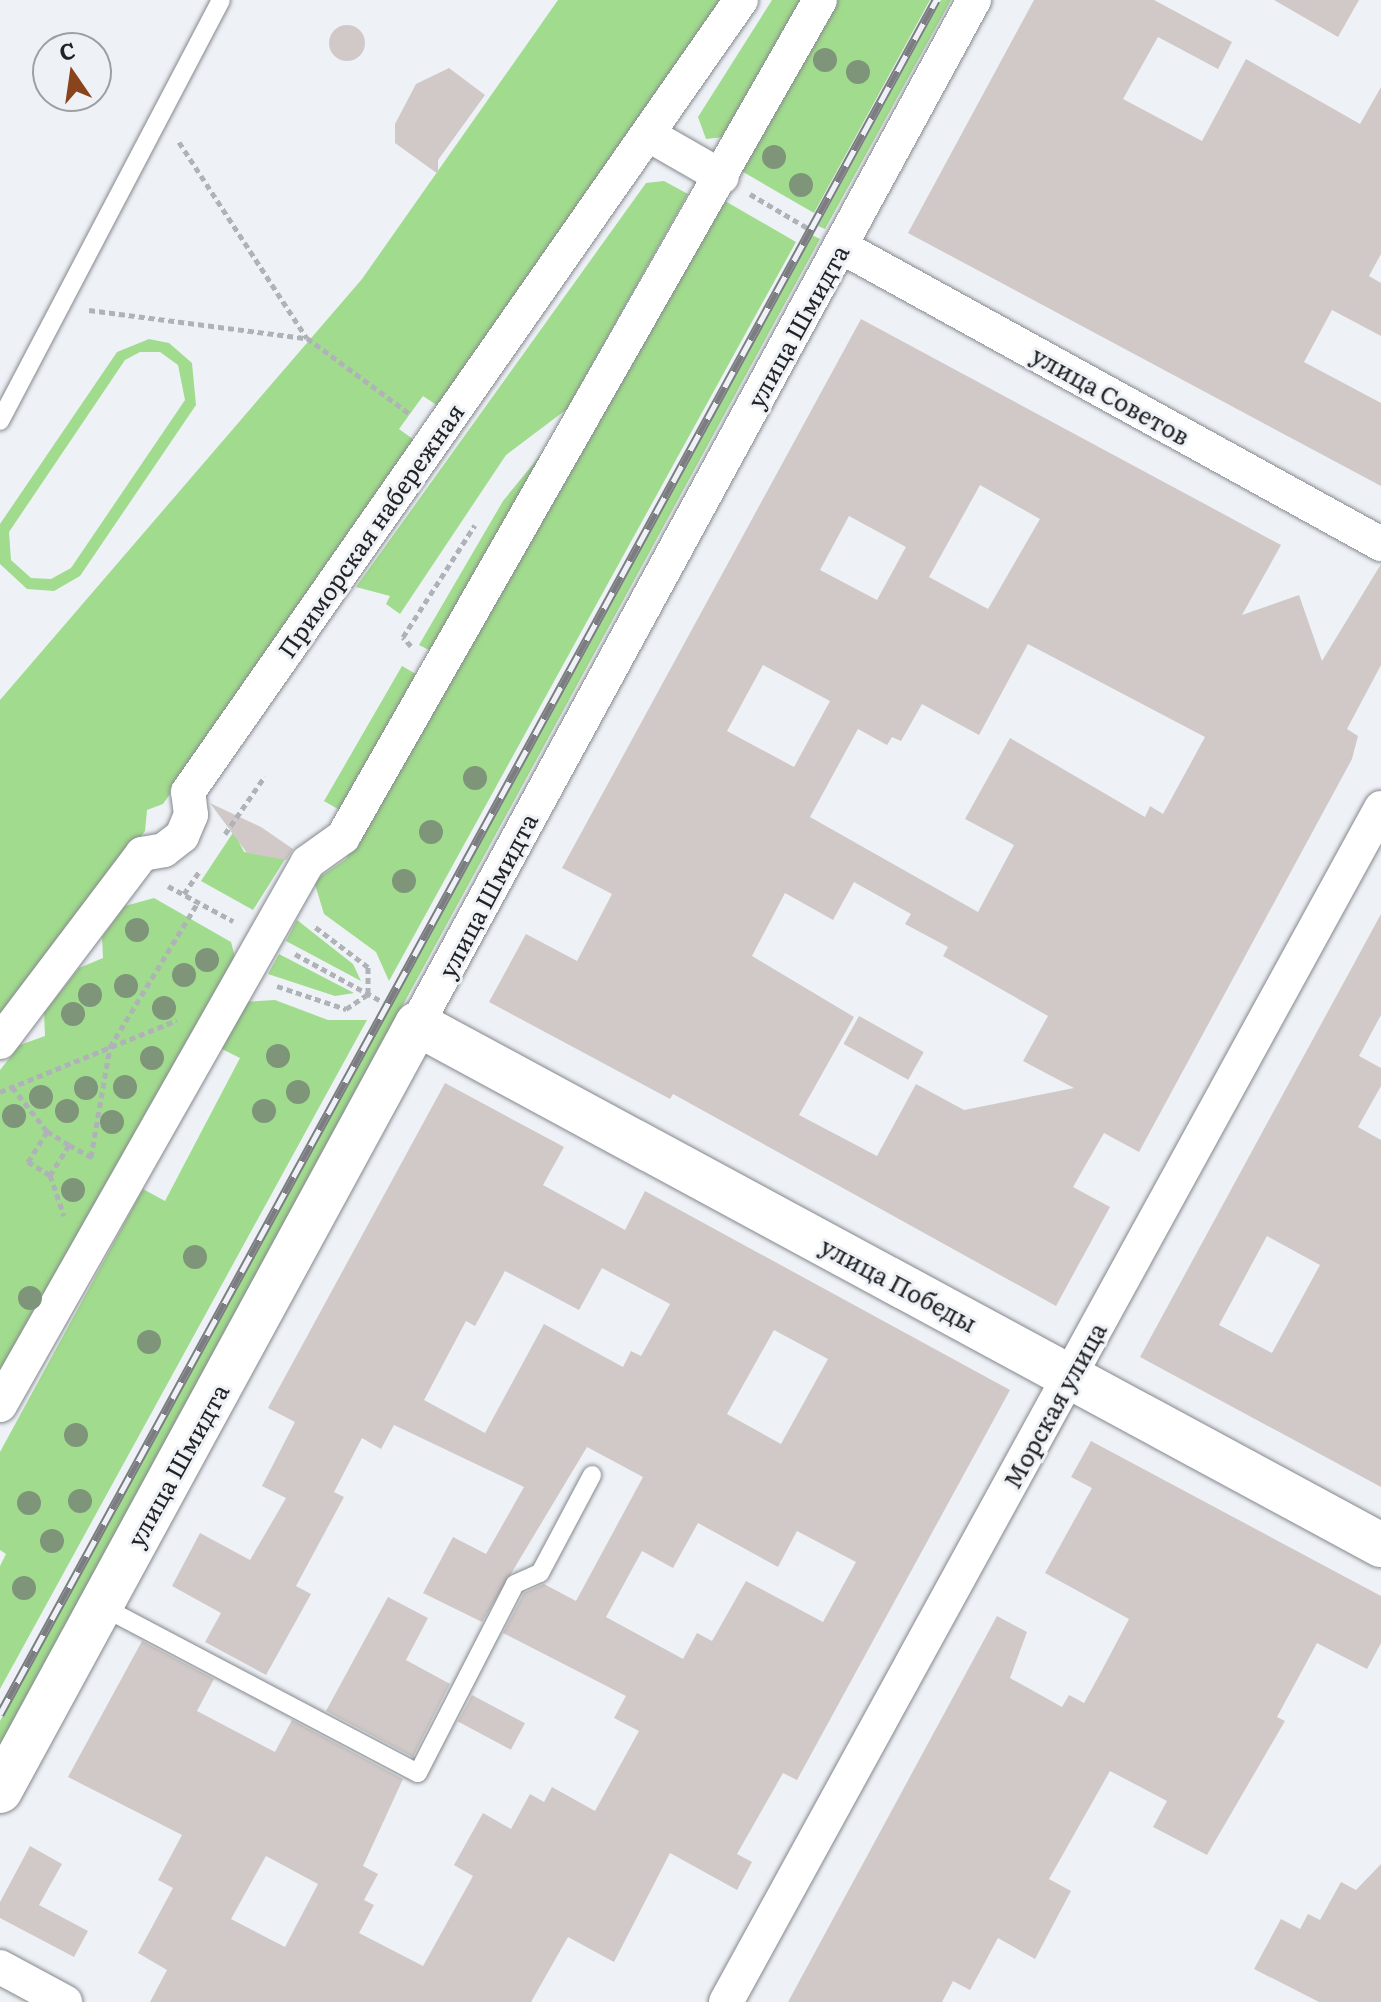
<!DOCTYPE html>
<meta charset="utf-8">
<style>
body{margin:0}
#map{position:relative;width:1381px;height:2002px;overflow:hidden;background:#eef2f7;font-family:Literata,serif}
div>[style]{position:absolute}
.green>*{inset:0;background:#a1db8d;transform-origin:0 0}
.building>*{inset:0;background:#d0c9c7;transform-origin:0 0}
.round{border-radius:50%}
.path>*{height:5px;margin-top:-2.5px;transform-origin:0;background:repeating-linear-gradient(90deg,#afb2b7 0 6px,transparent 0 10px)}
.roads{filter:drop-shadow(0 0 2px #85888d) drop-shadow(0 0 2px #85888d)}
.lane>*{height:18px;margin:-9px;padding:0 9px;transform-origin:9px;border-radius:9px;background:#fff}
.street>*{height:34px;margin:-17px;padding:0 17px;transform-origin:17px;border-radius:17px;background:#fff}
.secondary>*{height:44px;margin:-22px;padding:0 22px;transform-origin:22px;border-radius:22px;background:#fff}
.rail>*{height:9px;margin-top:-4.5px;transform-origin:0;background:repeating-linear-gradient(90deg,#eef2f7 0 18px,#7b7d80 0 36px);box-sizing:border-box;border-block:2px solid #7b7d80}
.trees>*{width:24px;height:24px;margin:-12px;border-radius:50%;background:#7e957a}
span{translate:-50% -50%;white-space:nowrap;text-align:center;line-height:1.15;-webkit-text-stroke:6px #eef2f7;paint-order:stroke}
.street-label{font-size:24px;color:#222325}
.north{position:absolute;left:32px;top:32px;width:80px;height:80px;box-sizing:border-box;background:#eef2f7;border:2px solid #9c9fa3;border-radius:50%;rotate:347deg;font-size:22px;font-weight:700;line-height:32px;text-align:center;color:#222325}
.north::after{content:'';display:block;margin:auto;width:28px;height:36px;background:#8a441c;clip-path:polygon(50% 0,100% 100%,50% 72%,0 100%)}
</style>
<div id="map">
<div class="green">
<i style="clip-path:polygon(558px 0,727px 0,441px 408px,423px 396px,399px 429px,417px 442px,163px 804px,147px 810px,145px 831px,0 1025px,0 700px,362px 279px)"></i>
<i style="clip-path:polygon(772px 0,804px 0,724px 137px,706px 139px,698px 117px)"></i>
<i style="clip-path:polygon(834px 0,930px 0,814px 213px,738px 169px)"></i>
<i style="clip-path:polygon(941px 0,951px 0,825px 229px,818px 226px)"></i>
<i style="clip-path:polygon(664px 181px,688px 194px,567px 409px,506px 455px,400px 614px,386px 604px,390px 596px,356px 587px,646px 183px)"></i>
<i style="clip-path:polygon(725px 201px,796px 242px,389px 981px,376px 952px,324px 914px,314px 881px,346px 859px)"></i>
<i style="clip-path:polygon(812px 235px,820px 239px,0 1745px,0 1721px)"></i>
<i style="clip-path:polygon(evenodd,149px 339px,169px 343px,192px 363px,196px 405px,80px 576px,54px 591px,27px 589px,0 564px,0 524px,117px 352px,149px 339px,140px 352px,160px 352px,178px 365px,185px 400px,71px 568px,51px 579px,31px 578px,11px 560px,9px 532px,125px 360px,140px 352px)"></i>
<i style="clip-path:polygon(547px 447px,431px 651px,419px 645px,503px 501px)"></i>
<i style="left:402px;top:666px;width:22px;height:156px;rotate:30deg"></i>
<i style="clip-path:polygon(242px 819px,236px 836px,244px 852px,287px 856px,253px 910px,201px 881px)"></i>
<i style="clip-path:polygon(154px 898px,231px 942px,235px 957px,0 1373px,0 1070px,20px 1045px,45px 1036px,44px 1013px,79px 968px,103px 958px,102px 937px,125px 906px)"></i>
<i style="clip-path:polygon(297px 920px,353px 964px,361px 981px,286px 941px)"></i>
<i style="clip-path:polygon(279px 954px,325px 978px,354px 993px,335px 996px,268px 974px)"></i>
<i style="clip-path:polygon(275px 1000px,328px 1020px,367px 1020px,0 1689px,0 1566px,6px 1554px,0 1550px,0 1452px,143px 1189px,165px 1201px,240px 1058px,218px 1047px,242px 1002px)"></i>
</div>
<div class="building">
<i style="clip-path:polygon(1034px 0,1154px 0,1232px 42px,1218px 69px,1158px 37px,1123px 99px,1202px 141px,1246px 59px,1360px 124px,1381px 87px,1381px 254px,1369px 276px,1381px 283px,1381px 336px,1332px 310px,1304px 362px,1381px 403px,1381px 486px,908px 233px)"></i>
<i style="clip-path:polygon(1274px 0,1359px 0,1338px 37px)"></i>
<i class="round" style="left:329px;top:25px;width:36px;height:36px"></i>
<i style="clip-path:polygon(449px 68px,485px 95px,438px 160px,438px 174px,395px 143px,395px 124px,416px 84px)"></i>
<i style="clip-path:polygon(evenodd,861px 319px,1281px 545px,1242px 615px,1299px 595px,1322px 661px,1381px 564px,1381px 665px,1347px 729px,1358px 736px,1352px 759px,1139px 1152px,1104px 1133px,1073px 1187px,1110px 1207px,1056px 1306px,673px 1094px,670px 1099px,489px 1002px,526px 934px,577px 961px,612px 894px,562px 868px,861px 319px,980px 485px,1040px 519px,988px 609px,929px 577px,980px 485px,861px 319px,849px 516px,906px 547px,877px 600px,820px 570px,849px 516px,861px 319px,1028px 644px,1205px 737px,1163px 814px,1150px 806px,1145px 817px,1010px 738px,965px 819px,1014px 845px,978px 912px,810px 817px,858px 729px,887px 745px,892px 737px,901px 741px,922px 704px,979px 735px,1028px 644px,861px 319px,763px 665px,830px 701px,794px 767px,727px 731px,763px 665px,861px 319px,854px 882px,911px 914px,905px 924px,948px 947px,943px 956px,1048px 1016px,1023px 1061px,1074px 1088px,964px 1110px,916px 1084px,877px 1156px,799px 1115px,854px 1017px,752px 956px,785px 893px,833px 920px,854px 882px)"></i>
<i style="clip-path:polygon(210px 803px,261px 827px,293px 849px,286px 860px,247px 853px)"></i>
<i style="clip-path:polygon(evenodd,1381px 914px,1381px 1015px,1359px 1056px,1381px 1068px,1381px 1086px,1358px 1127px,1381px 1140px,1381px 1487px,1140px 1357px,1381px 914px,1267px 1236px,1320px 1265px,1272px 1353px,1219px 1325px,1267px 1236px)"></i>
<i style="left:859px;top:1016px;width:74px;height:32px;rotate:29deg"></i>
<i style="clip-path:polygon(evenodd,445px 1083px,564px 1147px,543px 1185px,625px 1230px,645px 1191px,1010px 1390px,797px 1780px,783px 1773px,737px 1854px,752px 1862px,737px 1890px,670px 1853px,614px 1962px,568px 1937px,531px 2002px,150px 2002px,167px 1970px,138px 1953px,173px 1888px,158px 1880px,182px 1835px,68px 1777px,142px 1641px,214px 1679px,197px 1711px,275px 1752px,292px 1720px,403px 1779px,363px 1866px,378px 1874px,364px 1900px,374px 1905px,359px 1933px,423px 1966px,473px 1876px,454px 1865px,483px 1813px,511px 1829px,530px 1794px,544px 1802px,552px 1787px,595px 1811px,639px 1731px,614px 1718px,626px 1696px,503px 1633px,524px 1593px,544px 1584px,576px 1601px,643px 1477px,587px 1447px,482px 1622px,423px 1593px,453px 1537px,486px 1554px,524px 1487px,394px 1425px,381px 1449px,362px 1438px,334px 1492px,344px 1497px,296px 1586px,311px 1594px,266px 1675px,205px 1642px,221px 1613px,172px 1586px,200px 1533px,250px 1560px,286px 1498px,262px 1486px,295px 1422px,268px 1408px,445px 1083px,602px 1268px,670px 1304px,641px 1356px,631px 1351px,623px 1367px,544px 1324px,485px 1433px,424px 1400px,466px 1321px,475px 1326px,505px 1271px,579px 1310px,602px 1268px,445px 1083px,774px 1330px,828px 1359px,781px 1444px,727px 1414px,774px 1330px,445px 1083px,698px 1523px,778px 1567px,797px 1531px,856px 1562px,823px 1622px,746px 1581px,712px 1641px,697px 1633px,683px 1659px,606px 1617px,642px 1551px,673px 1568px,698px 1523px,445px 1083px,266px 1856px,318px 1884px,285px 1947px,231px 1919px,266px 1856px)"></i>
<i style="clip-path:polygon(1091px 1441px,1381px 1596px,1381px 1643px,1367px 1669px,1317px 1643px,1277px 1717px,1285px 1721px,1207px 1855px,1153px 1827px,1167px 1801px,1110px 1771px,1049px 1879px,1071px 1891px,1035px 1959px,998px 1938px,970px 1990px,953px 1981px,942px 2002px,788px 2002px,997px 1616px,1027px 1632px,1010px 1678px,1062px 1707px,1069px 1695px,1084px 1703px,1101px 1672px,1129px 1619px,1045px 1573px,1092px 1488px,1071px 1477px)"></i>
<i style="clip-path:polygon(388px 1597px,428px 1618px,406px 1660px,450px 1684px,413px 1757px,326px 1711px)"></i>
<i style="left:472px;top:1695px;width:60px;height:30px;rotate:28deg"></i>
<i style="clip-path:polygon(30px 1846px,62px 1864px,39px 1905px,88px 1931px,74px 1957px,0 1918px,0 1902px)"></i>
<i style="clip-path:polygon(1381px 1864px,1381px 2002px,1319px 2002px,1254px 1969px,1281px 1919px,1300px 1929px,1308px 1914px,1320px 1920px,1341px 1882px,1356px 1890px)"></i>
</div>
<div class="path">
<i style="left:179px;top:142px;width:234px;rotate:56.9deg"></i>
<i style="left:307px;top:338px;width:128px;rotate:36.4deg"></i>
<i style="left:750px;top:194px;width:71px;rotate:30.5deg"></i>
<i style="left:89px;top:310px;width:219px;rotate:7.4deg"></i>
<i style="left:411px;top:646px;width:12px;rotate:-132deg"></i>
<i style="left:403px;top:637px;width:133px;rotate:-57.3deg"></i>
<i style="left:225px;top:834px;width:70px;rotate:-55.4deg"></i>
<i style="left:168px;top:886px;width:74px;rotate:28.3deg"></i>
<i style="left:184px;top:894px;width:27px;rotate:-56deg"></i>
<i style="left:295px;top:954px;width:100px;rotate:28.6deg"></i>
<i style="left:277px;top:986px;width:73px;rotate:18.4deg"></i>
<i style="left:346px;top:1009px;width:27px;rotate:-34deg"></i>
<i style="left:368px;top:994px;width:27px;rotate:-90deg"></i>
<i style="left:368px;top:967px;width:68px;rotate:-142.8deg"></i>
<i style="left:12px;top:1087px;width:56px;rotate:51.5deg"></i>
<i style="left:0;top:1092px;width:191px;rotate:-22.1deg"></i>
<i style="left:47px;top:1131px;width:26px;rotate:32deg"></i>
<i style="left:69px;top:1145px;width:36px;rotate:122deg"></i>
<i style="left:50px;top:1175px;width:26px;rotate:-149deg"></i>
<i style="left:28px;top:1162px;width:36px;rotate:-58deg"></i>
<i style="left:69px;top:1145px;width:27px;rotate:28deg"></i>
<i style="left:91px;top:1157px;width:112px;rotate:-80.2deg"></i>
<i style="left:110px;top:1047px;width:170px;rotate:-58.7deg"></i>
<i style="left:50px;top:1175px;width:43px;rotate:71.1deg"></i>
</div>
<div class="roads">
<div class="lane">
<i style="left:0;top:421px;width:475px;rotate:-62.3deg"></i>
<i style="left:101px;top:1606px;width:358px;rotate:27.8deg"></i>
<i style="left:418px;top:1773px;width:212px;rotate:-62.8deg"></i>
<i style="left:515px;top:1584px;width:27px;rotate:-24deg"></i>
<i style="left:540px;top:1573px;width:111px;rotate:-62deg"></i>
</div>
<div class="street">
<i style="left:649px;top:135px;width:84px;rotate:29.9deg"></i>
<i style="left:840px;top:246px;width:618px;rotate:28.85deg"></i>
<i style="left:417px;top:1024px;width:1166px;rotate:-61.46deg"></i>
<i style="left:0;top:1042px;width:236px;rotate:-52.9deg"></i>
<i style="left:142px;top:854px;width:22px;rotate:-10deg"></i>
<i style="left:164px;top:850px;width:23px;rotate:-38deg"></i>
<i style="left:182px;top:836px;width:23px;rotate:-67deg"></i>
<i style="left:191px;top:815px;width:23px;rotate:-97deg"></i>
<i style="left:188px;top:792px;width:966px;rotate:-55.08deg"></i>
<i style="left:0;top:1405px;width:624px;rotate:-60.44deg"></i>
<i style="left:308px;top:862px;width:43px;rotate:-35.5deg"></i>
<i style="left:343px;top:837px;width:963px;rotate:-60.32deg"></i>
<i style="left:0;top:1967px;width:74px;rotate:28.3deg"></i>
<i style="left:726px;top:2002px;width:1362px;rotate:-61.25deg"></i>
</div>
<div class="secondary">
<i style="left:0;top:1791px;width:873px;rotate:-61.47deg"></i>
<i style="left:417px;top:1024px;width:1096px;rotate:28.39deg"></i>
</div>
</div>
<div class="rail">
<i style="left:0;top:1714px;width:1953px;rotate:-61.36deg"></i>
</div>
<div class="trees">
<i style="left:825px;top:60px"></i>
<i style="left:858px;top:72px"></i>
<i style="left:774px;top:157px"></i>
<i style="left:801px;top:185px"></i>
<i style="left:475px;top:778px"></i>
<i style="left:431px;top:832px"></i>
<i style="left:404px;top:881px"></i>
<i style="left:137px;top:930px"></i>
<i style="left:207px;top:960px"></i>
<i style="left:184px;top:975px"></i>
<i style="left:126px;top:986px"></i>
<i style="left:90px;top:995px"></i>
<i style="left:164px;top:1008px"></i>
<i style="left:73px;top:1014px"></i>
<i style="left:278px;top:1056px"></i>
<i style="left:152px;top:1058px"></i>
<i style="left:125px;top:1087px"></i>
<i style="left:86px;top:1088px"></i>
<i style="left:298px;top:1092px"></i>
<i style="left:41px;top:1097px"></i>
<i style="left:67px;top:1111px"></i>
<i style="left:264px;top:1111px"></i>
<i style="left:14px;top:1116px"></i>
<i style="left:112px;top:1122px"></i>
<i style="left:73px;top:1190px"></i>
<i style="left:195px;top:1257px"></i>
<i style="left:30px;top:1298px"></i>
<i style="left:149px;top:1342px"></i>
<i style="left:76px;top:1435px"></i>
<i style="left:80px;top:1501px"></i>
<i style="left:29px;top:1503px"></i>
<i style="left:52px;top:1541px"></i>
<i style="left:24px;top:1588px"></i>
</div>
<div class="street-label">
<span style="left:797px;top:326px;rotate:-61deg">улица Шмидта</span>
<span style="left:1111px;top:395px;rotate:29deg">улица Советов</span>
<span style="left:370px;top:530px;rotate:-55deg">Приморская набережная</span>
<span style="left:487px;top:895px;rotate:-62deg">улица Шмидта</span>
<span style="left:899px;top:1284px;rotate:28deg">улица Победы</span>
<span style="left:1054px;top:1405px;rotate:-61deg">Морская улица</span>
<span style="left:177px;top:1465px;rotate:-61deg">улица Шмидта</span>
</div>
<div class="north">С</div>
</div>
